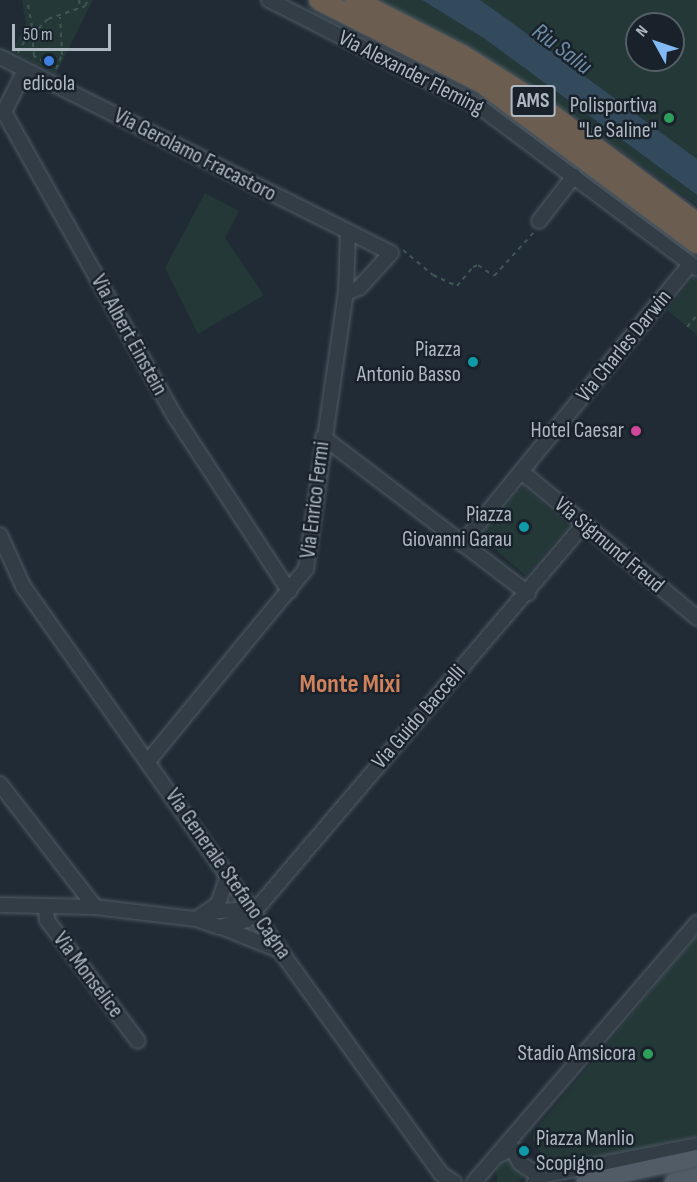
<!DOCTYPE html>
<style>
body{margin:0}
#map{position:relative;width:697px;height:1182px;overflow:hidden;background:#202b35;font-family:"Sofia Sans Condensed",sans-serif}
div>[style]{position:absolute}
.green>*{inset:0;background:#233837;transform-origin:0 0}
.water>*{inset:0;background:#33495c}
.path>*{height:2px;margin-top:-1px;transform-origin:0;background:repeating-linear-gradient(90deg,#415555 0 4.5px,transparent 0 9px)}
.roads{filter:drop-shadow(0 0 2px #505b64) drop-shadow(0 0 2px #505b64)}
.minor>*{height:14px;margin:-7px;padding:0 7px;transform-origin:7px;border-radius:7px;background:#333d46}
.major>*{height:16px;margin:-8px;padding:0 8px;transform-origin:8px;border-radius:8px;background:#515c66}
.highway>*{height:20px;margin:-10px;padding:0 10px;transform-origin:10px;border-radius:10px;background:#6b5e50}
.dots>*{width:16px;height:16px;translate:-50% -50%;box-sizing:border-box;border:3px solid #19222a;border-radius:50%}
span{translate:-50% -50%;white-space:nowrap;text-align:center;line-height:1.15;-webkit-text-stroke:5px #19222a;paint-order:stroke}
.shield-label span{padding:2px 4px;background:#19222a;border:2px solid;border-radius:4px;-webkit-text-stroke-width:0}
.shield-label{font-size:21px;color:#adb8c3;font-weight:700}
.street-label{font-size:22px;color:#adb8c3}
.poi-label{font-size:22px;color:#adb8c3}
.right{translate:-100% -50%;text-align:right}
.left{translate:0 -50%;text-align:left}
.water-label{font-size:24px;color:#6e8ca6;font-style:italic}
.quarter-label{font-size:26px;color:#cf815c;font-weight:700}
.north{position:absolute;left:625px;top:12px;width:60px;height:60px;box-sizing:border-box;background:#19222a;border:2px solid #545e67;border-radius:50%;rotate:310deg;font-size:16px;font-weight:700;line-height:24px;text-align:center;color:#adb8c3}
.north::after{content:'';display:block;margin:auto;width:21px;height:27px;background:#81baf4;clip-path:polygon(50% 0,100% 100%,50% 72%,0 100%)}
.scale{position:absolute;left:12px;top:24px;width:99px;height:27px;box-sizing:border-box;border:3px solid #adb8c3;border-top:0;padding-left:8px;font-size:18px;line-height:21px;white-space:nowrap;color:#adb8c3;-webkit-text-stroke:4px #19222a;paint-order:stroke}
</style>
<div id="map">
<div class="green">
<i style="clip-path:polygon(22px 0,93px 0,56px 74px,11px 51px,26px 26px)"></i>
<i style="clip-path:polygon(375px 0,422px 0,485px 39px,697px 195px,697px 205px,521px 79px)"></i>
<i style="clip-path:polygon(evenodd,426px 0,697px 0,697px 190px,557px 86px,426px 0,637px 24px,673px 24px,673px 60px,637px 60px,637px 24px)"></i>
<i style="clip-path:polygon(205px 193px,239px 211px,225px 238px,264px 295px,198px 334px,165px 268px)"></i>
<i style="clip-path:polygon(694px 277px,697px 280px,697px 335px,667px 310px)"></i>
<i style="left:523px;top:486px;width:61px;height:66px;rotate:41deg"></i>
<i style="clip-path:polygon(697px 936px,697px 1136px,549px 1167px,532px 1138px,535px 1130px)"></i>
<i style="clip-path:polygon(508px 1157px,524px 1176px,518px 1182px,497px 1182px,496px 1172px)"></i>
</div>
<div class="water">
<i style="clip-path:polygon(422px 0,480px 0,511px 22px,697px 159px,697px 195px,485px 39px)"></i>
</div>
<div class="path">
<i style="left:79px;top:0;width:6px;rotate:81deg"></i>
<i style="left:18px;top:53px;width:30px;rotate:-62deg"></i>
<i style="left:32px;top:27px;width:27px;rotate:-100deg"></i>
<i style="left:43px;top:65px;width:3px;rotate:-72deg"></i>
<i style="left:44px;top:62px;width:12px;rotate:-149deg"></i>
<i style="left:34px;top:56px;width:21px;rotate:-95deg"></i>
<i style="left:32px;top:35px;width:23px;rotate:-45deg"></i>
<i style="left:48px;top:19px;width:39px;rotate:-19deg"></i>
<i style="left:85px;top:6px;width:7px;rotate:-63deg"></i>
<i style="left:56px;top:69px;width:15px;rotate:-67deg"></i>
<i style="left:62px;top:55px;width:38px;rotate:-93deg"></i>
<i style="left:403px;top:250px;width:39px;rotate:40deg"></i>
<i style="left:433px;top:275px;width:26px;rotate:25deg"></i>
<i style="left:457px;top:286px;width:25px;rotate:-50deg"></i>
<i style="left:473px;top:267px;width:5px;rotate:-22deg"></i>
<i style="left:478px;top:265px;width:19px;rotate:35deg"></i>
<i style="left:494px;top:276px;width:59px;rotate:-47.7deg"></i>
<i style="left:687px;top:327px;width:16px;rotate:-50deg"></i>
</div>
<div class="roads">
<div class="minor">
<i style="left:269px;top:0;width:237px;rotate:26.9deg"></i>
<i style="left:480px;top:107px;width:271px;rotate:36.7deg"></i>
<i style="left:0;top:57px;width:437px;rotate:26.6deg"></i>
<i style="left:391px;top:253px;width:47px;rotate:132.4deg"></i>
<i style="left:359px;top:288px;width:14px;rotate:159deg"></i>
<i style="left:25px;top:70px;width:47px;rotate:116.6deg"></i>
<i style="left:4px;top:112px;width:351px;rotate:60.7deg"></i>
<i style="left:176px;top:418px;width:207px;rotate:56.8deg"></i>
<i style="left:539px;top:221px;width:57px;rotate:-52.1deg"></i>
<i style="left:323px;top:437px;width:258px;rotate:37.3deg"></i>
<i style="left:522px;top:472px;width:228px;rotate:39.8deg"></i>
<i style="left:0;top:535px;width:56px;rotate:65.7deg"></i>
<i style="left:23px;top:586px;width:453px;rotate:54.8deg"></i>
<i style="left:284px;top:956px;width:269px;rotate:54.2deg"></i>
<i style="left:441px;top:1174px;width:15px;rotate:32deg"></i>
<i style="left:462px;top:544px;width:361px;rotate:-50.8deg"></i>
<i style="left:149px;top:760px;width:247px;rotate:-50.6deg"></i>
<i style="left:306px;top:569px;width:279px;rotate:-81.8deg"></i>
<i style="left:346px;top:293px;width:61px;rotate:-88.1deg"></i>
<i style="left:0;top:784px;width:155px;rotate:52.3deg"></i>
<i style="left:0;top:905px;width:95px;rotate:1.2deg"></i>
<i style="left:95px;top:907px;width:102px;rotate:6.8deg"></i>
<i style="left:196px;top:919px;width:24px;rotate:19deg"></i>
<i style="left:219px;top:927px;width:29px;rotate:-14deg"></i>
<i style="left:247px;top:920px;width:520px;rotate:-49.6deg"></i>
<i style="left:46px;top:906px;width:14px;rotate:86deg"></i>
<i style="left:47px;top:920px;width:151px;rotate:53.1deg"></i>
<i style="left:207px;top:912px;width:45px;rotate:-3.8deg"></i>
<i style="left:196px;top:919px;width:27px;rotate:-34deg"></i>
<i style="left:218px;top:904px;width:31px;rotate:-71deg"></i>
<i style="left:224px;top:928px;width:61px;rotate:22deg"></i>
<i style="left:499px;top:1155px;width:15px;rotate:-28deg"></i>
<i style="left:512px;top:1148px;width:17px;rotate:62deg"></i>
<i style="left:520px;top:1163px;width:25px;rotate:34deg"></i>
<i style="left:474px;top:1182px;width:342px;rotate:-49.3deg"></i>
<i style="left:535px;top:1182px;width:13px;rotate:-32deg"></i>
<i style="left:546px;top:1175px;width:154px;rotate:-11.2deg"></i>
</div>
<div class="major">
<i style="left:585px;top:1182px;width:115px;rotate:-12.1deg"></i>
<i style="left:673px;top:1182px;width:25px;rotate:-12deg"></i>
</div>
<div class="highway">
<i style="left:319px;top:0;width:183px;rotate:27deg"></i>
<i style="left:482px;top:83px;width:268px;rotate:36.7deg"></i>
<i style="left:355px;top:0;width:120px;rotate:27.2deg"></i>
<i style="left:462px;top:55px;width:77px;rotate:32.2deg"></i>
<i style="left:527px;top:96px;width:212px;rotate:36.8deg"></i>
</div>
</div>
<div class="dots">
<i style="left:49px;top:61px;background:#3f7fe0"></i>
<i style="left:669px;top:118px;background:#2e9e5b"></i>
<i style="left:473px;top:362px;background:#0f9aa8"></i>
<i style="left:636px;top:431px;background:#d1479c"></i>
<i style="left:524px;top:527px;background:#0f9aa8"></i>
<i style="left:648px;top:1054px;background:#2e9e5b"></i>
<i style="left:524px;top:1151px;background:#0f9aa8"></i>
</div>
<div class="shield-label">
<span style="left:533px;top:101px">AMS</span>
</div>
<div class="street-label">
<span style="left:411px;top:73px;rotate:27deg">Via Alexander Fleming</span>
<span style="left:195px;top:155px;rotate:27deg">Via Gerolamo Fracastoro</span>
<span style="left:129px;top:335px;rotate:61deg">Via Albert Einstein</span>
<span style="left:624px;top:346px;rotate:-51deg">Via Charles Darwin</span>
<span style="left:315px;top:500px;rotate:-83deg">Via Enrico Fermi</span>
<span style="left:609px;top:545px;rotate:40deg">Via Sigmund Freud</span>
<span style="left:419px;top:717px;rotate:-49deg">Via Guido Baccelli</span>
<span style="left:228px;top:874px;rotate:55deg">Via Generale Stefano Cagna</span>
<span style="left:88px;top:975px;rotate:53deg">Via Monselice</span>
</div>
<div class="poi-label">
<span style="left:49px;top:84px">edicola</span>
<span class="right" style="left:657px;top:118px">Polisportiva<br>"Le Saline"</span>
<span class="right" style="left:461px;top:362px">Piazza<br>Antonio Basso</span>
<span class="right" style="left:624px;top:431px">Hotel Caesar</span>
<span class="right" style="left:512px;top:527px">Piazza<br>Giovanni Garau</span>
<span class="right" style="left:636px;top:1054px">Stadio Amsicora</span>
<span class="left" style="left:536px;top:1151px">Piazza Manlio<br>Scopigno</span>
</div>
<div class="water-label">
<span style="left:562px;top:49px;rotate:37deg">Riu Saliu</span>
</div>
<div class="quarter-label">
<span style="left:350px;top:685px">Monte Mixi</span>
</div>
<div class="north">N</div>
<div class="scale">50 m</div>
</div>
